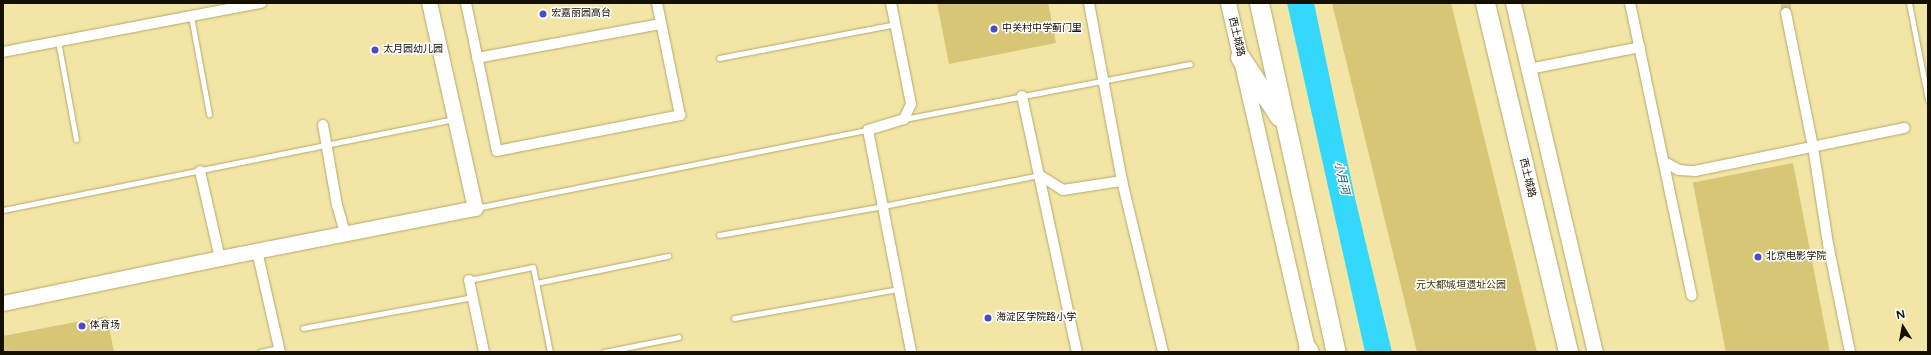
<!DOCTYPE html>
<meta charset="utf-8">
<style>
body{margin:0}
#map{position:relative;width:1931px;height:355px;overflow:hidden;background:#f2e5a5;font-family:"Varela Round","Noto Sans SC",sans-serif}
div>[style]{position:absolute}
.green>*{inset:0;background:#d6c675;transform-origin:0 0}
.water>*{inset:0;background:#35d8fd}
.street-tunnel>*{height:10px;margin-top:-5px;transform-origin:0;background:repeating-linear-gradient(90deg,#d1c58c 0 10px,transparent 0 15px)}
.roads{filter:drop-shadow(0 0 1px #b4a76a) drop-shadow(0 0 1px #b4a76a)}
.lane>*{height:5px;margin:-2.5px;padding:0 2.5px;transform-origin:2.5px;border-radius:2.5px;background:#fff}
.street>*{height:10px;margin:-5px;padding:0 5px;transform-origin:5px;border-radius:5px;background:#fff}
.secondary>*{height:15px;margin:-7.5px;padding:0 7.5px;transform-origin:7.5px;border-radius:7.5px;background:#fff}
.highway>*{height:19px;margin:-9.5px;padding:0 9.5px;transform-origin:9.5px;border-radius:9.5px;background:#fff}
.dots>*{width:11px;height:11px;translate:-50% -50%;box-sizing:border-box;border:2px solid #fff;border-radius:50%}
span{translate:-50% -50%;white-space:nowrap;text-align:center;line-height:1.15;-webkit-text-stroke:3px #fff;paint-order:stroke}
.poi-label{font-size:10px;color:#150f00}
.left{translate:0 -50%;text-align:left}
.street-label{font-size:10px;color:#150f00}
.park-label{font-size:10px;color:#3a3100}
.water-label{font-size:11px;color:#0e505f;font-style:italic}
.frame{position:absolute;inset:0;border:4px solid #150f00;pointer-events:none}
.north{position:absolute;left:1883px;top:307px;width:40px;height:40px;-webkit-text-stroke:3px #fff;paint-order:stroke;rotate:349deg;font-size:11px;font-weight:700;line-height:16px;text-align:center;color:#150f00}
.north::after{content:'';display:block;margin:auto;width:14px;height:18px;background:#150f00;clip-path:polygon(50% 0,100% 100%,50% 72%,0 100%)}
</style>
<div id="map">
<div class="green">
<i style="clip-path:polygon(937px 3px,1048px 3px,1056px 43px,949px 64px)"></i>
<i style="clip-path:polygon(1332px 3px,1451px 3px,1537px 352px,1417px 352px)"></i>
<i style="left:1793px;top:163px;width:193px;height:102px;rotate:79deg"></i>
<i style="clip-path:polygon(107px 316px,114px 352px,3px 352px,3px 336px)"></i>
</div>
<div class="water">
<i style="clip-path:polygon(1287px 3px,1314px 3px,1355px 198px,1392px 352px,1365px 352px)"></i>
</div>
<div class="street-tunnel">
<i style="left:1786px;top:3px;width:10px;rotate:90deg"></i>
</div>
<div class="roads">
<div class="lane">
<i style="left:1909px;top:3px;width:99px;rotate:78.9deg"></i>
<i style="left:191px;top:16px;width:100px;rotate:79.6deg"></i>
<i style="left:58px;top:41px;width:100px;rotate:79.6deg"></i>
<i style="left:719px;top:58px;width:179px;rotate:-10.9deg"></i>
<i style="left:904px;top:119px;width:291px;rotate:-10.9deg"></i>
<i style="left:476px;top:208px;width:400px;rotate:-11.3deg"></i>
<i style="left:3px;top:210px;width:459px;rotate:-11.4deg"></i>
<i style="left:719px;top:235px;width:167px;rotate:-10deg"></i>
<i style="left:883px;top:206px;width:159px;rotate:-11.2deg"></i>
<i style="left:469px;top:280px;width:65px;rotate:-11.5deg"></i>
<i style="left:533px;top:267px;width:87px;rotate:78.7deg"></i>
<i style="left:536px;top:283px;width:135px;rotate:-11.6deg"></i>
<i style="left:734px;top:318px;width:168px;rotate:-10deg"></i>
<i style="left:303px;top:328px;width:173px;rotate:-10.3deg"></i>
<i style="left:260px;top:352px;width:19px;rotate:-12deg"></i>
<i style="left:604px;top:352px;width:76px;rotate:-11.3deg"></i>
</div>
<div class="street">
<i style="left:466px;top:3px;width:151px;rotate:78.2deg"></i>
<i style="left:497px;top:151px;width:187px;rotate:-11.1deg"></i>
<i style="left:680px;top:115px;width:114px;rotate:-101.6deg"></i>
<i style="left:891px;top:3px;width:103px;rotate:78.8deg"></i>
<i style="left:911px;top:104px;width:17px;rotate:115deg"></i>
<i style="left:904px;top:119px;width:38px;rotate:163deg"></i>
<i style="left:868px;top:130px;width:226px;rotate:79deg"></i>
<i style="left:1089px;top:3px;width:181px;rotate:79.5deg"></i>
<i style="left:1122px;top:181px;width:176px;rotate:76.5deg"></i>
<i style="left:1630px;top:3px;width:299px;rotate:78.1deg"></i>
<i style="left:1786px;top:13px;width:137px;rotate:78.6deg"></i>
<i style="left:1813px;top:147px;width:98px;rotate:81.2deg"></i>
<i style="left:1828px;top:244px;width:110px;rotate:78.5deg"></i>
<i style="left:3px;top:52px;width:263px;rotate:-10.8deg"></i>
<i style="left:477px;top:58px;width:187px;rotate:-10.5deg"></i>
<i style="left:1529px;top:69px;width:113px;rotate:-11.2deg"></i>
<i style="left:1022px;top:96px;width:262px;rotate:77.9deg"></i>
<i style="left:323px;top:125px;width:81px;rotate:80.1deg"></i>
<i style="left:337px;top:205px;width:29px;rotate:74deg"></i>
<i style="left:1664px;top:162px;width:17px;rotate:28deg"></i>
<i style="left:1679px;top:170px;width:16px;rotate:4deg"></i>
<i style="left:1695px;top:171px;width:214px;rotate:-11.6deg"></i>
<i style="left:200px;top:171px;width:89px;rotate:77.1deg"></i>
<i style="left:1039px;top:175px;width:28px;rotate:32deg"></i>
<i style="left:1063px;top:190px;width:60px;rotate:-8.7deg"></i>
<i style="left:257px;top:251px;width:104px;rotate:77.2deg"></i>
<i style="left:469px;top:280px;width:74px;rotate:78.2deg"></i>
</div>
<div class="secondary">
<i style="left:1228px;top:3px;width:358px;rotate:77.1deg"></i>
<i style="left:1513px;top:3px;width:359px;rotate:76.8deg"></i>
<i style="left:3px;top:303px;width:222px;rotate:-11.7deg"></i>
<i style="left:220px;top:258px;width:260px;rotate:-11.1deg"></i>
<i style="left:475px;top:208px;width:210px;rotate:-102.6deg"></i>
</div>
<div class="highway">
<i style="left:1259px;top:3px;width:357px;rotate:77.6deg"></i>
<i style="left:1485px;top:3px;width:359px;rotate:76.6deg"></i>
<i style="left:1240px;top:57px;width:71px;rotate:56.5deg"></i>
<i style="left:1308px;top:350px;width:2px;rotate:63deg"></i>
</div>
</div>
<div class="dots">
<i style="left:543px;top:14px;background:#4c4bc1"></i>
<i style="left:994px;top:29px;background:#4c4bc1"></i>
<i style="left:375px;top:50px;background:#4c4bc1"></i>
<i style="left:1758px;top:257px;background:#4c4bc1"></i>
<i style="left:988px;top:318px;background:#4c4bc1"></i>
<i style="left:82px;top:326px;background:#4c4bc1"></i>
</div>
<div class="poi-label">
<span class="left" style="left:551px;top:14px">宏嘉丽园高台</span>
<span class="left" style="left:1002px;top:29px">中关村中学蓟门里</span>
<span class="left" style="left:383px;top:50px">太月园幼儿园</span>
<span class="left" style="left:1766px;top:257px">北京电影学院</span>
<span class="left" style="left:996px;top:318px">海淀区学院路小学</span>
<span class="left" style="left:90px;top:326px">体育场</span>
</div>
<div class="street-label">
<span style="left:1236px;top:37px;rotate:77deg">西土城路</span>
<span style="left:1527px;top:178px;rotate:77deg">西土城路</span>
</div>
<div class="park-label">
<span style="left:1461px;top:286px">元大都城垣遗址公园</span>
</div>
<div class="water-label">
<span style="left:1341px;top:178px;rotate:77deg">小月河</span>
</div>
<div class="frame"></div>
<div class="north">N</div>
</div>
